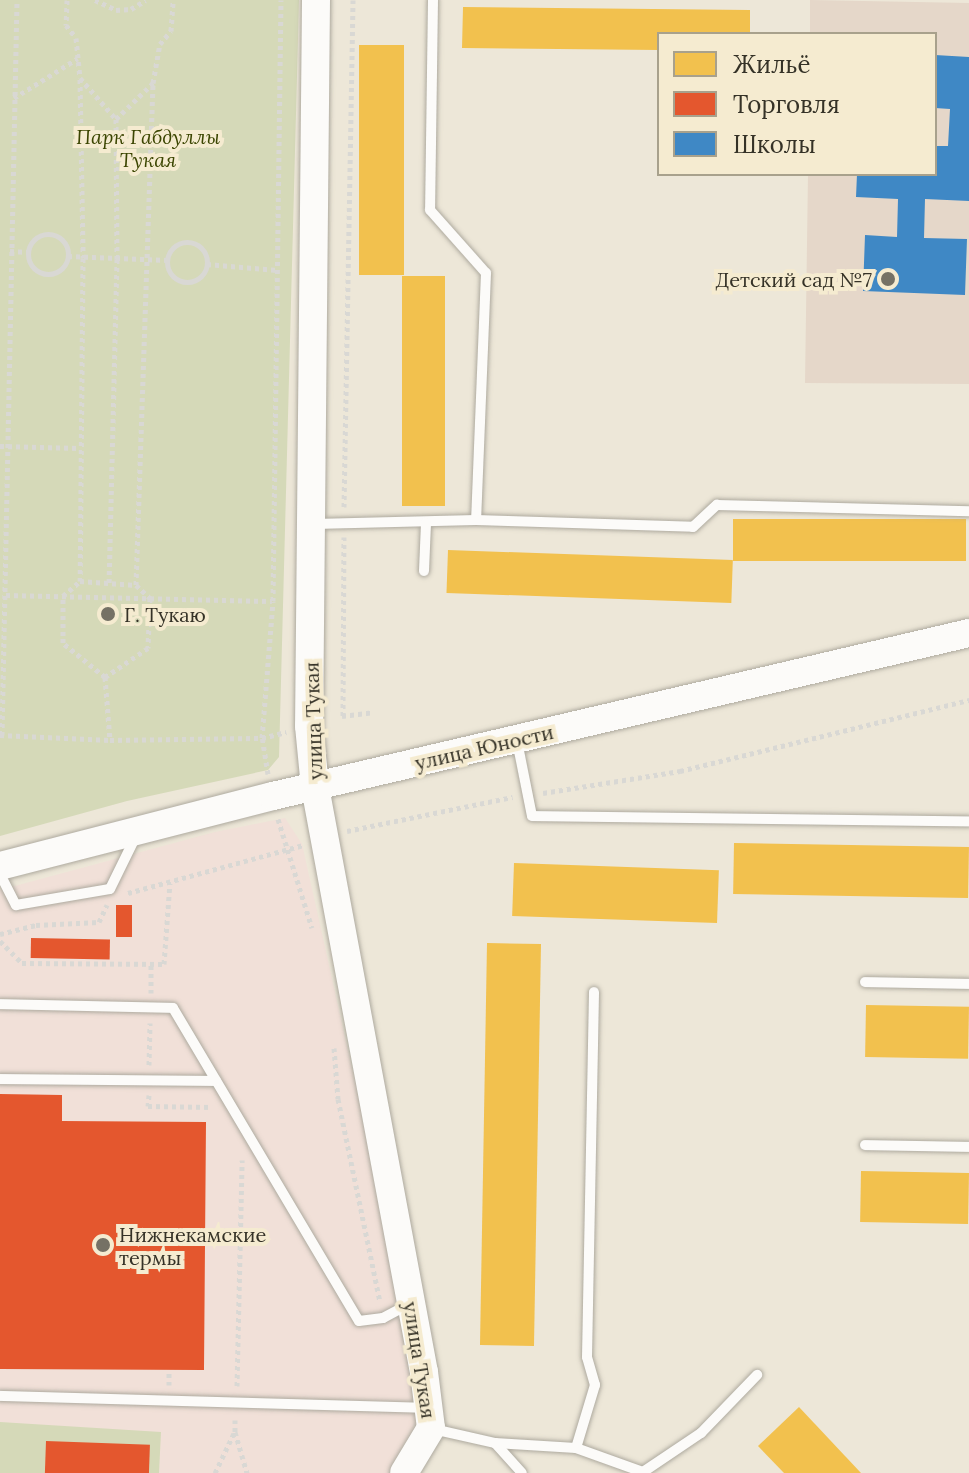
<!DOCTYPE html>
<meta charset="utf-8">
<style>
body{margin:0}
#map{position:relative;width:969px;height:1473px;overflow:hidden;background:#ede7d8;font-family:Lora,serif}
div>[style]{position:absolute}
.commercial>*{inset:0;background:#f1e0d8}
.education>*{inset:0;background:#e5d7c9}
.green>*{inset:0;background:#d5d9b8}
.homes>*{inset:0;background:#f2c14e;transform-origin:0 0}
.shops>*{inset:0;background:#e4572e;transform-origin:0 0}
.schools>*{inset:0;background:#3f88c5}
.path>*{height:5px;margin-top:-2.5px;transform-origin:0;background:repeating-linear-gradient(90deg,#d9d8d4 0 4px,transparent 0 8px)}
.path>.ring{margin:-2.5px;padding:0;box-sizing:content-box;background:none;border:5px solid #d9d8d4;border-radius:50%}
.roads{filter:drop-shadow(0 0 2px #aeaa9f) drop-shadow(0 0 2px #aeaa9f)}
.lane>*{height:10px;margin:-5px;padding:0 5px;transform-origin:5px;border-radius:5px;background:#fcfbf9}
.secondary>*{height:28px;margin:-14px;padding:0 14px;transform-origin:14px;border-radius:14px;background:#fcfbf9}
.dots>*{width:22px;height:22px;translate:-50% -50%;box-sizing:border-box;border:4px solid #f5ebd0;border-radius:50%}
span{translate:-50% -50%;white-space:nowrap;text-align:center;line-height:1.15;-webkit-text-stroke:8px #f5ebd0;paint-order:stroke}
.park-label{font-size:20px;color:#3b4501;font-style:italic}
.poi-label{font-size:20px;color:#353227}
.right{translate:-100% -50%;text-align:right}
.left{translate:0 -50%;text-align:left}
.street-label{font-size:20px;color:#353227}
.legend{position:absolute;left:657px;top:32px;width:280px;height:144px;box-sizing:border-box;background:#f5ebd0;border:2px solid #a8a18c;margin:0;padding:10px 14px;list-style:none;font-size:24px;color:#353227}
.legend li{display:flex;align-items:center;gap:16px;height:40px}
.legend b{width:40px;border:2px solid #a8a18c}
</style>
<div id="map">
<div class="commercial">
<i style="clip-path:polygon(285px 818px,302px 844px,414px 1347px,422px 1425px,398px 1473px,0 1473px,0 890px,215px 832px)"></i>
</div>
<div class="education">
<i style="clip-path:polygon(810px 0,969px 3px,969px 384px,805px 383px,808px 174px,935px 174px,935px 34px,810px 34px)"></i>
</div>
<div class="green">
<i style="clip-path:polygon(0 0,299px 0,279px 757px,268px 770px,127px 801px,0 836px)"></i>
<i style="clip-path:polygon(0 1422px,161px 1432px,159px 1473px,0 1473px)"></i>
</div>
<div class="homes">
<i style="clip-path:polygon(463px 7px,750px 10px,750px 34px,659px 34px,659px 50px,462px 48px)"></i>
<i style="left:359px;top:45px;width:45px;height:230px"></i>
<i style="left:402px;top:276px;width:43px;height:230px"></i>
<i style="left:733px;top:519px;width:233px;height:42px"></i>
<i style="left:448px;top:550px;width:285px;height:43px;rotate:2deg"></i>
<i style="left:734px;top:843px;width:235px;height:51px;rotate:1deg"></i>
<i style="left:514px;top:863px;width:205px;height:53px;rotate:2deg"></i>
<i style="left:541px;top:944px;width:402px;height:54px;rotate:91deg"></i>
<i style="left:866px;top:1005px;width:103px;height:52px;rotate:1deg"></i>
<i style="left:861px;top:1171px;width:108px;height:51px;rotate:1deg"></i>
<i style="clip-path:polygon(799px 1407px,861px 1473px,784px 1473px,758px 1446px)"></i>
</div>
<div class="shops">
<i style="left:116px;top:905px;width:16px;height:32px"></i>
<i style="left:31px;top:938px;width:79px;height:20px;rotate:1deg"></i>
<i style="clip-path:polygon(0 1094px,62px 1095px,62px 1121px,206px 1122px,204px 1370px,0 1369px)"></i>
<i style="left:46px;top:1441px;width:104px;height:32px;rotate:2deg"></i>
</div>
<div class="schools">
<i style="clip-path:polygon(935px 55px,969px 57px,969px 201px,925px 199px,924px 238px,967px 239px,965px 295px,863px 291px,865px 235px,897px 237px,898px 199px,856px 197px,857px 174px,935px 174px,935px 146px,948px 146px,950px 109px,935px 108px)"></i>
</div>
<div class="path">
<i style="left:67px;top:0;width:25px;rotate:92deg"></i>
<i style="left:66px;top:25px;width:16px;rotate:52deg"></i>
<i style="left:76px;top:38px;width:40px;rotate:84.3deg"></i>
<i style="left:80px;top:78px;width:55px;rotate:48.7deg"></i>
<i style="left:116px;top:119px;width:140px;rotate:89.6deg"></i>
<i style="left:117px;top:259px;width:325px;rotate:91.4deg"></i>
<i style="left:95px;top:0;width:23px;rotate:25deg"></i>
<i style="left:116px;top:10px;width:15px;rotate:-4deg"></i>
<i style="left:131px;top:9px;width:17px;rotate:-31deg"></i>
<i style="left:80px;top:79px;width:179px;rotate:89deg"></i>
<i style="left:83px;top:258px;width:323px;rotate:90.5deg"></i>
<i style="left:14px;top:98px;width:75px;rotate:-32deg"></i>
<i style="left:116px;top:119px;width:52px;rotate:-44.2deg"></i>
<i style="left:153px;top:83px;width:40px;rotate:-80deg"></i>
<i style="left:160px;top:44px;width:17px;rotate:-50deg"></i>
<i style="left:171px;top:31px;width:31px;rotate:-86deg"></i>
<i class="ring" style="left:28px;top:234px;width:35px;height:35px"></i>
<i class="ring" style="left:167px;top:242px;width:35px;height:35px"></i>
<i style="left:10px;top:251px;width:18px;rotate:3deg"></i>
<i style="left:68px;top:256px;width:99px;rotate:2.3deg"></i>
<i style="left:207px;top:264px;width:70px;rotate:4.9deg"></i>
<i style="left:0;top:446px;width:79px;rotate:1.5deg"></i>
<i style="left:344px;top:507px;width:507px;rotate:-88.98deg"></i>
<i style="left:136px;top:585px;width:502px;rotate:-88.06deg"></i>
<i style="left:6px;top:595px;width:266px;rotate:1.3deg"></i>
<i style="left:105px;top:677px;width:54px;rotate:-141deg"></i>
<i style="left:63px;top:643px;width:47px;rotate:-90deg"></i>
<i style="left:63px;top:596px;width:23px;rotate:-41deg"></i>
<i style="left:80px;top:581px;width:56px;rotate:4.1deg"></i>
<i style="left:136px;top:585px;width:19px;rotate:43deg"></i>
<i style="left:150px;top:598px;width:50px;rotate:92.3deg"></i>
<i style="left:148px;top:648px;width:52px;rotate:146deg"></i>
<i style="left:105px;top:677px;width:63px;rotate:85.5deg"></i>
<i style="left:342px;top:716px;width:31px;rotate:-7deg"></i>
<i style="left:343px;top:716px;width:179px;rotate:-89.7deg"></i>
<i style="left:0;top:735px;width:110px;rotate:2.6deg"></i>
<i style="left:110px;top:740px;width:152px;rotate:-0.8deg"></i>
<i style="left:262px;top:738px;width:137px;rotate:-85.4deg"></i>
<i style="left:273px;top:601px;width:601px;rotate:-89.24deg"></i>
<i style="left:2px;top:735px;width:735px;rotate:-88.83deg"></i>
<i style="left:268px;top:774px;width:36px;rotate:-99deg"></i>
<i style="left:262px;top:738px;width:25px;rotate:-14deg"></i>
<i style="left:543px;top:793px;width:139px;rotate:-9.1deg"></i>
<i style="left:680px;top:771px;width:298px;rotate:-13.8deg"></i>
<i style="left:278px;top:819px;width:114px;rotate:72.7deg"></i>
<i style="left:347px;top:831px;width:169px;rotate:-11.6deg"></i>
<i style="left:128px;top:893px;width:181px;rotate:-15.3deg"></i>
<i style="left:0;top:934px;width:37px;rotate:-14deg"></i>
<i style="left:36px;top:925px;width:63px;rotate:-2.7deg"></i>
<i style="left:99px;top:922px;width:19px;rotate:-65deg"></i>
<i style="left:0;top:941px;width:31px;rotate:45deg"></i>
<i style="left:22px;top:963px;width:142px;rotate:0.4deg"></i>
<i style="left:164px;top:964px;width:81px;rotate:-85.8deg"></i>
<i style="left:151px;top:993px;width:29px;rotate:-90deg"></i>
<i style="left:334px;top:1048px;width:51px;rotate:85.5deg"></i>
<i style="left:338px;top:1099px;width:206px;rotate:78.3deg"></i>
<i style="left:149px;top:1065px;width:42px;rotate:-88.6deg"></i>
<i style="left:149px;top:1095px;width:11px;rotate:95deg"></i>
<i style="left:148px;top:1106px;width:64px;rotate:0.9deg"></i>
<i style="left:169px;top:1385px;width:15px;rotate:-90deg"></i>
<i style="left:237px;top:1386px;width:226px;rotate:-88.7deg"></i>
<i style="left:235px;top:1420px;width:12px;rotate:90deg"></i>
<i style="left:235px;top:1432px;width:43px;rotate:73.7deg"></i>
<i style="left:215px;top:1473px;width:44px;rotate:-64.6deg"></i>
</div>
<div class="roads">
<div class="lane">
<i style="left:433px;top:0;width:210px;rotate:90.8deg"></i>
<i style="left:430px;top:210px;width:84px;rotate:48.4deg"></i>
<i style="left:486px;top:273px;width:247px;rotate:92.3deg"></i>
<i style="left:314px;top:524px;width:162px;rotate:-1.4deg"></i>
<i style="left:476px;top:520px;width:217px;rotate:1.8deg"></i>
<i style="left:693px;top:527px;width:33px;rotate:-43deg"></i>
<i style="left:717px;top:505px;width:252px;rotate:1.4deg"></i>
<i style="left:424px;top:571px;width:48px;rotate:-87.6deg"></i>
<i style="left:517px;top:741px;width:76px;rotate:78.7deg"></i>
<i style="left:532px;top:816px;width:437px;rotate:0.7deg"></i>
<i style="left:0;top:874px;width:35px;rotate:63deg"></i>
<i style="left:16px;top:905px;width:95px;rotate:-9.7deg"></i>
<i style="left:110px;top:889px;width:59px;rotate:-63.9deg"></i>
<i style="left:865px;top:982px;width:104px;rotate:1.1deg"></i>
<i style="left:0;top:1004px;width:173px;rotate:1.3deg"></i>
<i style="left:173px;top:1008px;width:364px;rotate:59.3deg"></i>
<i style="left:359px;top:1321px;width:24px;rotate:-7deg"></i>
<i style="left:383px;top:1318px;width:30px;rotate:-28deg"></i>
<i style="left:0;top:1079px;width:216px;rotate:0.5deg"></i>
<i style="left:865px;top:1145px;width:104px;rotate:1.1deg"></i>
<i style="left:0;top:1396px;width:426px;rotate:1.6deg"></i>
<i style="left:433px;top:1429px;width:64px;rotate:12.7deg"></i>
<i style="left:495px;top:1443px;width:81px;rotate:3.5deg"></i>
<i style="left:576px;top:1448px;width:66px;rotate:-73.2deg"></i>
<i style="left:595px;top:1385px;width:29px;rotate:-106deg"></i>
<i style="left:587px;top:1357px;width:365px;rotate:-88.9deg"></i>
<i style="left:495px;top:1443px;width:40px;rotate:48deg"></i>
<i style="left:576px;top:1448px;width:71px;rotate:19.7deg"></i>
<i style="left:643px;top:1472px;width:70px;rotate:-33.9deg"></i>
<i style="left:701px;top:1433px;width:81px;rotate:-46deg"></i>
</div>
<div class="secondary">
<i style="left:316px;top:0;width:726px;rotate:90.55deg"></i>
<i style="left:309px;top:726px;width:61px;rotate:84.4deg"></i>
<i style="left:315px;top:787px;width:595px;rotate:79.45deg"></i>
<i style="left:424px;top:1372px;width:56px;rotate:82.9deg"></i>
<i style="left:431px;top:1428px;width:52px;rotate:121deg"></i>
<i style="left:0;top:866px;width:282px;rotate:-14.4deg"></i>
<i style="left:273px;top:796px;width:715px;rotate:-13.18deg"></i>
</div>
</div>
<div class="dots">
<i style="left:888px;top:279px;background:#757165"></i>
<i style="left:108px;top:614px;background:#757165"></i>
<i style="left:103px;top:1245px;background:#757165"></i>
</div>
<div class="park-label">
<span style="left:148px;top:148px">Парк Габдуллы<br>Тукая</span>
</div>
<div class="poi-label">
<span class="right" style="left:872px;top:279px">Детский сад №7</span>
<span class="left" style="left:124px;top:614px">Г. Тукаю</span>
<span class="left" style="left:119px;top:1246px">Нижнекамские<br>термы</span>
</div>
<div class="street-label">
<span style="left:313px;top:721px;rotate:-92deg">улица Тукая</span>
<span style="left:484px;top:747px;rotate:-13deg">улица Юности</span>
<span style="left:420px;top:1360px;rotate:81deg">улица Тукая</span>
</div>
<ul class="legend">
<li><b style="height:22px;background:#f2c14e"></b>Жильё</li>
<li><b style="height:22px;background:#e4572e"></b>Торговля</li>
<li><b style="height:22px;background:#3f88c5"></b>Школы</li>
</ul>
</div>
